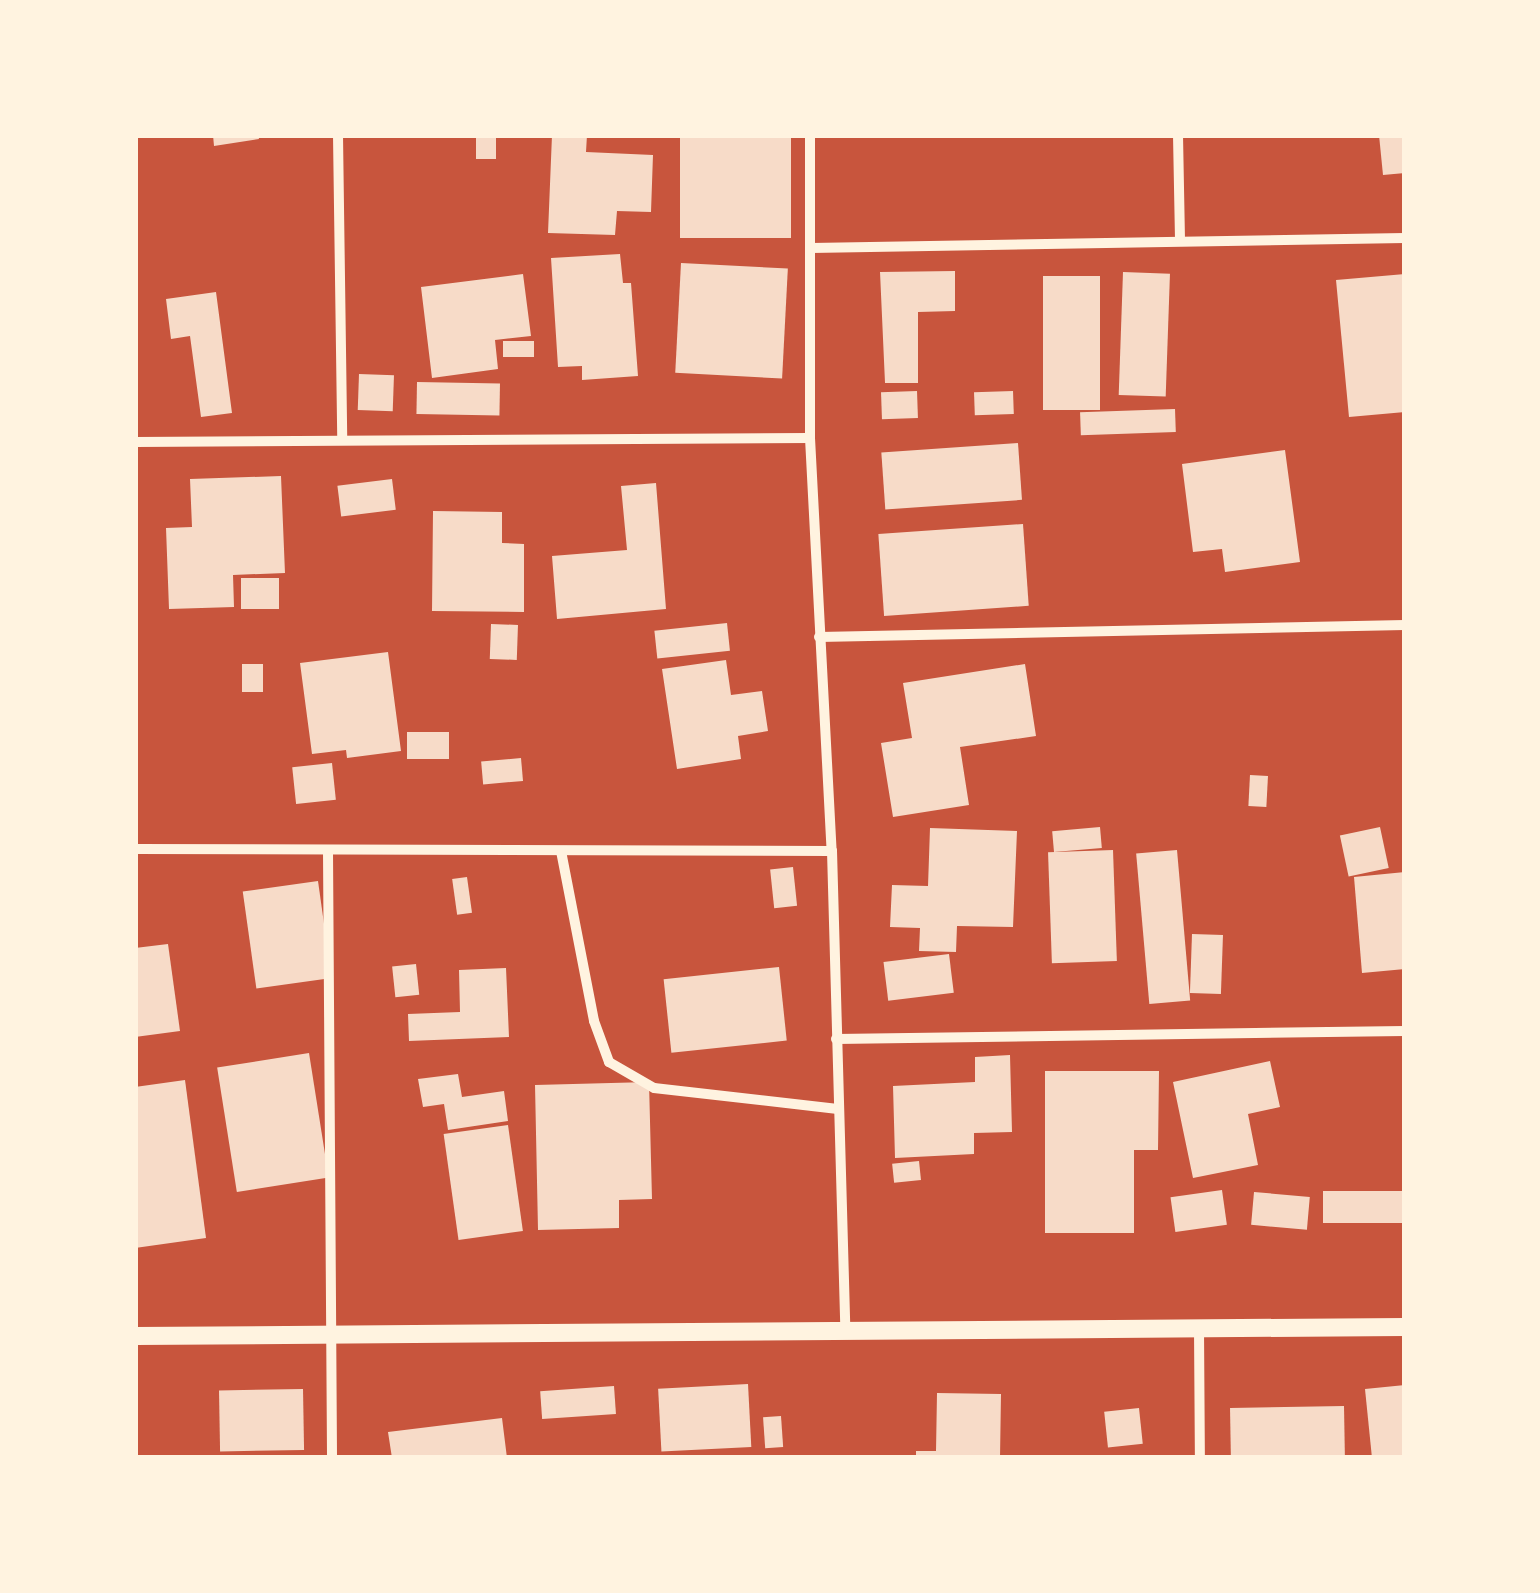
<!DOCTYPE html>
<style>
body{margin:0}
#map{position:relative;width:1540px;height:1593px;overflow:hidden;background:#c8553d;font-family:Arial,sans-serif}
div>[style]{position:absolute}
.building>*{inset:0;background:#f7dbc8;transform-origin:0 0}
.minor>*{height:10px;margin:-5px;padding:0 5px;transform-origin:5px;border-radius:5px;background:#fff3e0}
.tertiary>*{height:18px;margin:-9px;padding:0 9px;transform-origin:9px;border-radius:9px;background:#fff3e0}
span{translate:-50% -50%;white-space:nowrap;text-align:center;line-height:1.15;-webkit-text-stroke:10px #fff3e0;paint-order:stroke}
.frame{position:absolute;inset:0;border:138px solid #fff3e0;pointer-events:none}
</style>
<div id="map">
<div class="building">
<i style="clip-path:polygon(213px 135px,258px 135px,259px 139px,214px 146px)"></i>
<i style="left:476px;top:135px;width:20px;height:24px"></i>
<i style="clip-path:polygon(552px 135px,587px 135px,586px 152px,653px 155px,651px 212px,617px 211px,615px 235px,548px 233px)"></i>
<i style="left:680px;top:135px;width:111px;height:103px"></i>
<i style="clip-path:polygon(1379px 135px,1405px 135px,1405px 173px,1383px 175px)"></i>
<i style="clip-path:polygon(620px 254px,623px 283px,631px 283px,638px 376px,582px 380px,582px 366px,558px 367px,551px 258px)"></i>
<i style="left:681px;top:263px;width:107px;height:110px;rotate:3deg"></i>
<i style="clip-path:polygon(955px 271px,955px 311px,918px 312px,918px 383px,885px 383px,880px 272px)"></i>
<i style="left:1123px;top:272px;width:47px;height:123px;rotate:2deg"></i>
<i style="clip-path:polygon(523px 274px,531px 336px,495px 340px,498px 369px,432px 378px,421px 287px)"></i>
<i style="clip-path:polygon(1405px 274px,1405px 412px,1349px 417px,1336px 280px)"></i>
<i style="left:1043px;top:276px;width:57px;height:134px"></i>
<i style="clip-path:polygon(216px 292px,232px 413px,201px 417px,190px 336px,171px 339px,166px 299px)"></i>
<i style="left:503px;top:341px;width:31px;height:16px"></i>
<i style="left:359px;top:374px;width:35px;height:36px;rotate:2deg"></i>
<i style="left:417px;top:382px;width:83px;height:32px;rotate:1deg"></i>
<i style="left:917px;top:391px;width:27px;height:36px;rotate:88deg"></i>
<i style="left:1013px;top:391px;width:23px;height:39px;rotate:88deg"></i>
<i style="left:1175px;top:409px;width:23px;height:95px;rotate:88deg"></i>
<i style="left:1018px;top:443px;width:57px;height:137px;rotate:86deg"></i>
<i style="clip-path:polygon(1285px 450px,1300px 562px,1225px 572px,1222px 549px,1193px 552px,1182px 464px)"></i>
<i style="clip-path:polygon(281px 476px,285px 573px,233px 575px,234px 607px,169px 609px,166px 528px,192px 527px,190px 479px)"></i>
<i style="left:392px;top:479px;width:31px;height:55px;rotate:83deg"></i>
<i style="clip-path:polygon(656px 483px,666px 609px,557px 619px,552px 556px,627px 550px,621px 486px)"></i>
<i style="clip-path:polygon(433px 511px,502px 512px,502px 543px,524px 544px,524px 612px,432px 611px)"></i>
<i style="left:1023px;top:524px;width:82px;height:145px;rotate:86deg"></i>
<i style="left:241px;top:578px;width:38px;height:31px"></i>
<i style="left:727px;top:623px;width:28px;height:73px;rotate:84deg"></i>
<i style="left:491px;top:624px;width:27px;height:35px;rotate:2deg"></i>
<i style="clip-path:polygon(388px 652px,401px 751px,347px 758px,346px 750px,312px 754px,300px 663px)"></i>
<i style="clip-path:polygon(726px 660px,731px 695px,762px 691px,768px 731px,738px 736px,741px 759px,677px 769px,662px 669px)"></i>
<i style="left:242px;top:664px;width:21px;height:28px"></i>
<i style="clip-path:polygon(1025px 664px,1036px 736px,960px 747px,969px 805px,893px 817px,881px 743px,912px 738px,903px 683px)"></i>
<i style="left:407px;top:732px;width:42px;height:27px"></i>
<i style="left:521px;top:758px;width:23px;height:40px;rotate:85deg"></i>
<i style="left:332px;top:763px;width:37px;height:40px;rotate:84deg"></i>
<i style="left:1250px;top:775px;width:18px;height:31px;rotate:3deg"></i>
<i style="left:1100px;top:827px;width:21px;height:48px;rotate:85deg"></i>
<i style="left:1380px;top:827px;width:42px;height:41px;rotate:78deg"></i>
<i style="clip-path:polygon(930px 828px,1017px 831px,1013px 927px,957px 926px,956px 952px,919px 951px,920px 928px,890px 927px,892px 885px,928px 886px)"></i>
<i style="left:1113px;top:850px;width:111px;height:65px;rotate:88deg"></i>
<i style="left:1177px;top:850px;width:151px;height:41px;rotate:85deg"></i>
<i style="left:793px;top:867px;width:39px;height:23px;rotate:84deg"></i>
<i style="clip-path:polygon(1405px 872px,1405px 969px,1362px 973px,1354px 877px)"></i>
<i style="left:467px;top:877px;width:36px;height:15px;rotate:82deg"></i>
<i style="left:318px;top:881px;width:98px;height:76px;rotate:82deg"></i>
<i style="left:1192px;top:934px;width:31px;height:59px;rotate:2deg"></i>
<i style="clip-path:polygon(168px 944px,180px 1031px,135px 1037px,135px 948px)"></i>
<i style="left:949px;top:954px;width:39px;height:66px;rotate:83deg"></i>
<i style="left:416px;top:964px;width:31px;height:24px;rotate:84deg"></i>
<i style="left:779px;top:967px;width:74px;height:116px;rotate:84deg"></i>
<i style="clip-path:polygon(506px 968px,509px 1037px,409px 1041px,408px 1014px,460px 1012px,459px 970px)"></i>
<i style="left:309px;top:1053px;width:126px;height:93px;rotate:81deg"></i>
<i style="clip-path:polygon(1010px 1055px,1012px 1132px,974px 1133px,974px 1154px,895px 1158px,893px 1086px,975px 1082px,975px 1057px)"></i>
<i style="clip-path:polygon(1270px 1061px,1280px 1107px,1248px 1114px,1258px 1165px,1193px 1178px,1173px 1082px)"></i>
<i style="clip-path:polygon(1045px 1071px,1159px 1071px,1158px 1150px,1134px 1150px,1134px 1233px,1045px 1233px)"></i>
<i style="clip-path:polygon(458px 1074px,462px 1097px,504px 1091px,508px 1121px,448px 1130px,444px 1104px,423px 1107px,418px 1079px)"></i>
<i style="clip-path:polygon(185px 1080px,206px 1238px,135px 1248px,135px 1087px)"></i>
<i style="clip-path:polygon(649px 1082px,652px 1199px,619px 1200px,619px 1228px,538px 1230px,535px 1085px)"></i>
<i style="left:508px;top:1125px;width:107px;height:65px;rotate:82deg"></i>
<i style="left:919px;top:1161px;width:19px;height:27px;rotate:84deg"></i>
<i style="left:1222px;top:1190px;width:35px;height:52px;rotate:82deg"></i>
<i style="left:1405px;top:1191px;width:32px;height:82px;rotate:90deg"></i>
<i style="left:1254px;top:1192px;width:56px;height:33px;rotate:5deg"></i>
<i style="left:748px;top:1384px;width:63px;height:90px;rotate:87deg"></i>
<i style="clip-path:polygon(1405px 1385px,1405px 1458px,1372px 1458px,1365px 1389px)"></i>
<i style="left:614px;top:1386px;width:28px;height:74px;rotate:86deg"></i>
<i style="left:303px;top:1389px;width:61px;height:84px;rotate:89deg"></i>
<i style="clip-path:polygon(937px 1393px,1001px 1394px,1000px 1458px,916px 1458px,916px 1451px,936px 1451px)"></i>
<i style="left:1344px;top:1406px;width:52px;height:114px;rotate:89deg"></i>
<i style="left:1139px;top:1408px;width:36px;height:35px;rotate:84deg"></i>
<i style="left:781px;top:1416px;width:31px;height:18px;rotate:86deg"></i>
<i style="clip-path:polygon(502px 1418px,507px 1458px,392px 1458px,388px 1432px)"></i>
</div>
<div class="minor">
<i style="left:338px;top:135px;width:304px;rotate:89.2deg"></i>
<i style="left:810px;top:135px;width:303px;rotate:90deg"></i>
<i style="left:810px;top:438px;width:414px;rotate:87deg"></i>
<i style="left:832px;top:851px;width:479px;rotate:88.4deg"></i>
<i style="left:1178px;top:135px;width:104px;rotate:88.9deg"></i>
<i style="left:811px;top:248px;width:594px;rotate:-0.96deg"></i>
<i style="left:135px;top:442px;width:675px;rotate:-0.34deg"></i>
<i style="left:819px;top:637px;width:586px;rotate:-1.17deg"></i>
<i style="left:135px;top:849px;width:697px;rotate:0.16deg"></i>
<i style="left:328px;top:851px;width:607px;rotate:89.62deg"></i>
<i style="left:561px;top:851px;width:173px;rotate:79deg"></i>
<i style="left:594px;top:1021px;width:44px;rotate:69.9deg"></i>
<i style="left:609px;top:1062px;width:52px;rotate:30deg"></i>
<i style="left:654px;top:1088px;width:185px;rotate:6.5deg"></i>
<i style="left:836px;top:1039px;width:569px;rotate:-0.81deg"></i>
<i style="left:1199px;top:1329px;width:129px;rotate:89.6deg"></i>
</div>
<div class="tertiary">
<i style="left:135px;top:1336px;width:1270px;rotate:-0.41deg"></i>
</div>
<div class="frame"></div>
</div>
